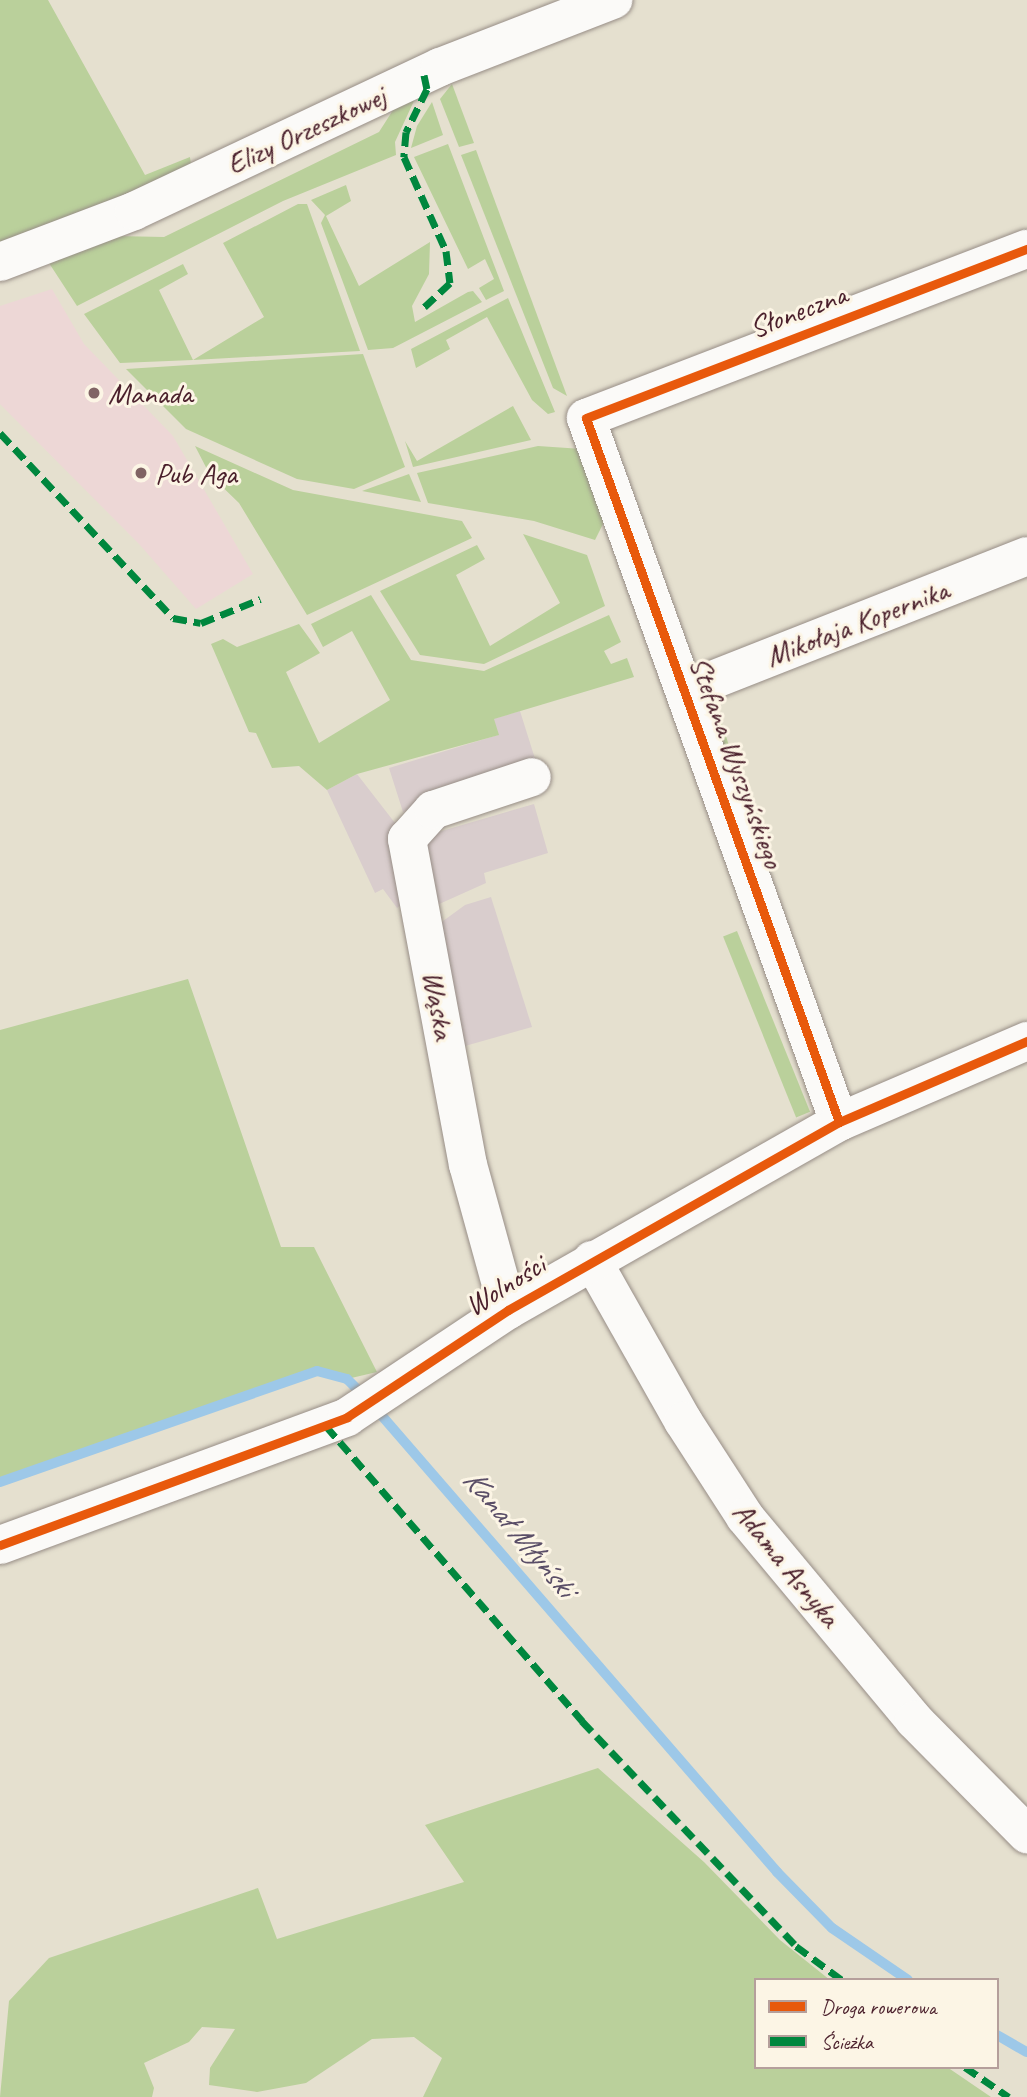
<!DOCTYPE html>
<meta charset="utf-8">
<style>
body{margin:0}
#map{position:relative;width:1027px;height:2097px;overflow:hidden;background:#e5e0cf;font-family:Caveat,sans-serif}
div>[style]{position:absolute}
.built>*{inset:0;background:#edd7d6}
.industrial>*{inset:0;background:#d9cdcd}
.green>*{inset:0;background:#bad09b;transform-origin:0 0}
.stream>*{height:10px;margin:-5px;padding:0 5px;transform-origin:5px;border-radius:5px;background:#9dc8e8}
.roads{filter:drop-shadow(0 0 2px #978d86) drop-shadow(0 0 2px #978d86)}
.minor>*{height:38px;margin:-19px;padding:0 19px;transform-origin:19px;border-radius:19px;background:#fbfaf8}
.quiet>*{height:7px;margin-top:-3.5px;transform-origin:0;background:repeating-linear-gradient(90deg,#00873e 0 14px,transparent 0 21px)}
.cycleway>*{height:9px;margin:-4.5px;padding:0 4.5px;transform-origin:4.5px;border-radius:4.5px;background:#e8590c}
.dots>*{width:19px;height:19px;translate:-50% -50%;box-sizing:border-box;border:4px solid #fcf5e5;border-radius:50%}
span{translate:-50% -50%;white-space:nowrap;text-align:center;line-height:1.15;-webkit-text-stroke:6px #fcf5e5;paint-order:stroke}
.street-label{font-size:30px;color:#4a1f2b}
.poi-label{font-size:30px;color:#4a1f2b}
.left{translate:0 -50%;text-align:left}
.water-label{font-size:32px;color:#5a4e67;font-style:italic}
.legend{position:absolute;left:754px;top:1978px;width:245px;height:91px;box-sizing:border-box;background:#fcf5e5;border:2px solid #b59f9b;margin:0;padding:9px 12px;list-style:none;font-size:21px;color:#4a1f2b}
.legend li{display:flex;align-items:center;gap:14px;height:35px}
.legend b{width:35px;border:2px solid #b59f9b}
</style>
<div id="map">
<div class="built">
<i style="clip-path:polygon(52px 289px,84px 344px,173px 436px,253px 574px,196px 609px,140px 545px,0 404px,0 306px)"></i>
</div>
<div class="industrial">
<i style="clip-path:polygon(520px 711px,537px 765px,403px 812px,389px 768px,498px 735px,493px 719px)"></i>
<i style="clip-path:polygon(357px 774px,395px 823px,409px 899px,397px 908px,383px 889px,375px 893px,327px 790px)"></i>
<i style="clip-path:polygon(534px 804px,548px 853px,484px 873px,486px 883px,437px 905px,411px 840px)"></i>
<i style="clip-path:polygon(491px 897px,532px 1027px,458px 1048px,439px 924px,465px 905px)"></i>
</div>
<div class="green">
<i style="clip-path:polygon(0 0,48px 0,145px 175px,190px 157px,192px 172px,0 249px)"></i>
<i style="clip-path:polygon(452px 84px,474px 143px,459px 147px,440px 99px)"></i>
<i style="clip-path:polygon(419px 90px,395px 142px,396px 155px,283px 201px,77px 306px,49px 263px,116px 236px,164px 237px,379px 132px,402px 96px)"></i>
<i style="clip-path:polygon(432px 102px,443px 135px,411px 148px,417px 126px)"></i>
<i style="clip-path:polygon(448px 144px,504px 291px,486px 300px,479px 288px,494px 279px,485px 259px,468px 269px,414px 157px)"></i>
<i style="clip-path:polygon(476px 150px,567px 396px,553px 388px,461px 155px)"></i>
<i style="clip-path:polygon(346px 185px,351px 201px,326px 216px,359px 286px,430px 242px,429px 274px,412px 306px,415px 322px,468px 292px,473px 291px,482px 302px,393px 348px,368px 350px,321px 223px,325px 215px,311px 200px)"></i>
<i style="clip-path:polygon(298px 204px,307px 204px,360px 351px,193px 360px,120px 363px,84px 314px,183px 264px,188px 274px,159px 290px,193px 360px,264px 317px,223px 243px)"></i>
<i style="clip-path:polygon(508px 298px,555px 412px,548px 414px,532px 400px,487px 317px,446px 340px,450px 349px,416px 368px,411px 349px)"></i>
<i style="clip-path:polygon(363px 354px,405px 467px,354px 489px,297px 479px,186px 429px,126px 369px)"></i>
<i style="clip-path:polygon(513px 406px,531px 440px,413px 467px,405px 441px,417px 461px)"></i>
<i style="clip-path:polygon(195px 446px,293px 490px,462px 521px,472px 538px,307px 615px,239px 503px,210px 475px)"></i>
<i style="clip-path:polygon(538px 446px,582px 449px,606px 518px,595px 540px,534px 521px,428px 503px,417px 473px)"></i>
<i style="clip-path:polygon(409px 474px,421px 502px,362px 491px)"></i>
<i style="clip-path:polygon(523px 534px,587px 555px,605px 606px,484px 664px,420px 655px,380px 591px,477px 545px,485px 559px,456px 575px,490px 646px,560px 603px)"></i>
<i style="clip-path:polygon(371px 595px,411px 660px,484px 671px,609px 615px,621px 642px,604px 651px,611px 664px,627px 658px,634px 677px,494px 719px,499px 735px,357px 774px,327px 790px,299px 766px,272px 768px,256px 733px,249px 732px,211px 644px,223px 639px,237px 647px,299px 624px,320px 653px,286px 672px,319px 743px,390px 700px,352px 631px,323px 647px,311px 624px)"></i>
<i style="left:718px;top:710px;width:133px;height:9px;rotate:73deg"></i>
<i style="left:737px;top:931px;width:195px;height:15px;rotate:68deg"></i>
<i style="clip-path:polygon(188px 979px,281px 1247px,314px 1247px,377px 1372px,347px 1379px,317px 1371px,0 1482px,0 1030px)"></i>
<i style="clip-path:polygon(598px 1768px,704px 1862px,780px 1940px,830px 1980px,756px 1980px,756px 2067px,947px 2067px,991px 2097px,423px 2097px,442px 2058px,414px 2037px,372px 2039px,306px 2083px,257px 2092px,209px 2085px,210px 2068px,235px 2029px,202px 2027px,189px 2042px,144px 2063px,154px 2088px,152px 2097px,0 2097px,9px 2001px,49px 1958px,258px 1888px,277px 1939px,464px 1882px,425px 1825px)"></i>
</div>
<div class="stream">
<i style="left:376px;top:1409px;width:613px;rotate:49.1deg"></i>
<i style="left:777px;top:1872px;width:78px;rotate:45.5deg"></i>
<i style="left:832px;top:1928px;width:92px;rotate:34.4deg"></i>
<i style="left:0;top:1482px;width:336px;rotate:-19.3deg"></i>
<i style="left:317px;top:1371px;width:31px;rotate:15deg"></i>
<i style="left:347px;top:1379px;width:23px;rotate:45deg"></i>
<i style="left:997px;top:2035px;width:34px;rotate:30deg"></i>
</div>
<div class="roads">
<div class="minor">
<i style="left:0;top:262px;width:143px;rotate:-20.8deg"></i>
<i style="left:134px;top:211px;width:338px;rotate:-25.2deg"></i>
<i style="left:440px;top:67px;width:186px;rotate:-21.2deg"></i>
<i style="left:687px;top:690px;width:365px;rotate:-21.5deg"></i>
<i style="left:839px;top:1122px;width:748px;rotate:-109.77deg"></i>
<i style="left:586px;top:418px;width:472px;rotate:-21deg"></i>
<i style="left:592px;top:1260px;width:185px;rotate:60.5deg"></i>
<i style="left:683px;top:1421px;width:114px;rotate:57.1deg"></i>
<i style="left:745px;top:1517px;width:264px;rotate:50.2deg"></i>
<i style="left:914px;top:1720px;width:161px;rotate:45.3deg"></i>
<i style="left:508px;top:1310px;width:150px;rotate:-105.4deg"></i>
<i style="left:468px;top:1165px;width:332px;rotate:-100.6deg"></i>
<i style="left:407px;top:839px;width:39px;rotate:-48deg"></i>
<i style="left:433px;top:810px;width:104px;rotate:-18.4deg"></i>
<i style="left:0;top:1545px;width:370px;rotate:-20.2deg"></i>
<i style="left:347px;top:1417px;width:193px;rotate:-33.6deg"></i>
<i style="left:508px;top:1310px;width:381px;rotate:-29.6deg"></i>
<i style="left:839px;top:1122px;width:205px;rotate:-23.3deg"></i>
</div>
</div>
<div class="quiet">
<i style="left:424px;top:75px;width:14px;rotate:78deg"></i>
<i style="left:427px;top:89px;width:48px;rotate:116deg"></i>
<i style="left:406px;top:132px;width:25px;rotate:95deg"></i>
<i style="left:404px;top:157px;width:103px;rotate:65.9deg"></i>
<i style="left:446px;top:251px;width:32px;rotate:83deg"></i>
<i style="left:450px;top:283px;width:35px;rotate:137deg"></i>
<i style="left:0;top:433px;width:253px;rotate:46.9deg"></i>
<i style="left:173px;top:618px;width:28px;rotate:10deg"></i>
<i style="left:201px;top:623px;width:64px;rotate:-22.1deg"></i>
<i style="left:326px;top:1426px;width:391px;rotate:49deg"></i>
<i style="left:582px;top:1721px;width:311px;rotate:46.4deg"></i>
<i style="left:796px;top:1946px;width:57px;rotate:36.5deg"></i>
<i style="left:965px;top:2067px;width:53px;rotate:34.3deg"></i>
</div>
<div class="cycleway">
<i style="left:839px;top:1122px;width:748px;rotate:-109.77deg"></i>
<i style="left:586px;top:418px;width:472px;rotate:-21deg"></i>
<i style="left:0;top:1545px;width:370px;rotate:-20.2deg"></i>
<i style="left:347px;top:1417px;width:193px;rotate:-33.6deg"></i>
<i style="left:508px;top:1310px;width:381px;rotate:-29.6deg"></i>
<i style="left:839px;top:1122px;width:205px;rotate:-23.3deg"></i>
</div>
<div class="dots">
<i style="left:94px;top:393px;background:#806364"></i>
<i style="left:141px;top:473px;background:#806364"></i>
</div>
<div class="street-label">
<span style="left:306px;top:130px;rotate:-25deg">Elizy Orzeszkowej</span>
<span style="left:798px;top:311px;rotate:-21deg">Słoneczna</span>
<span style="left:857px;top:623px;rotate:-21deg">Mikołaja Kopernika</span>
<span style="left:737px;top:762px;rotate:70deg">Stefana Wyszyńskiego</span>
<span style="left:439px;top:1005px;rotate:80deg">Wąska</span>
<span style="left:505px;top:1285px;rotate:-32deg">Wolności</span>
<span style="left:787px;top:1564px;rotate:51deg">Adama Asnyka</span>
</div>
<div class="poi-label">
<span class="left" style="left:108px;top:393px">Manada</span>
<span class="left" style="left:155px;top:473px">Pub Aga</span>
</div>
<div class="water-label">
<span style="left:519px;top:1533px;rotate:50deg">Kanał Młyński</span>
</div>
<ul class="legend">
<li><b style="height:9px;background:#e8590c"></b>Droga rowerowa</li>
<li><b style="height:9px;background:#00873e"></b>Ścieżka</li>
</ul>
</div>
